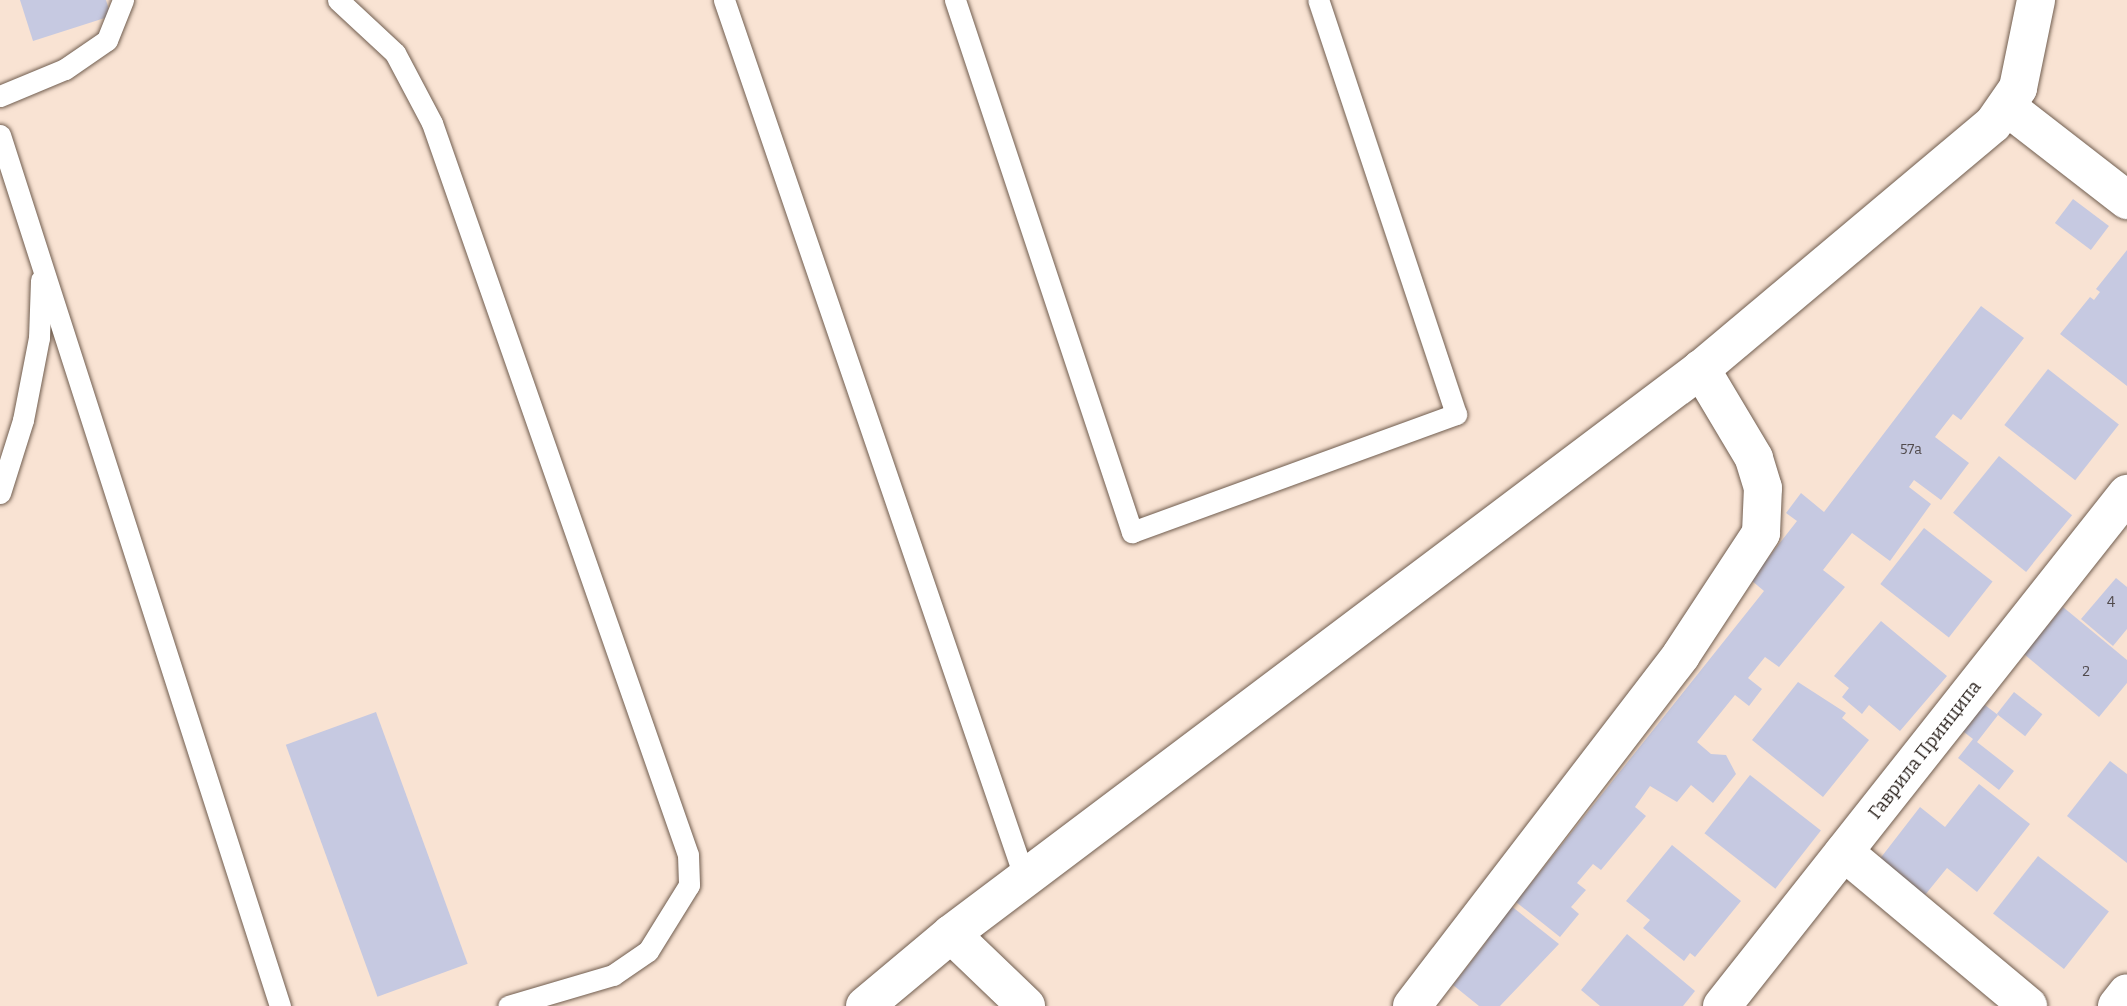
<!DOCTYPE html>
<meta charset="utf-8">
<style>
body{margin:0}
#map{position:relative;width:2127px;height:1006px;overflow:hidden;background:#f9e3d3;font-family:Bitter,serif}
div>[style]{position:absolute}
.building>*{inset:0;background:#c6c9e1;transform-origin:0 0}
.roads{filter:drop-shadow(0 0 2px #705d4f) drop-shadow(0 0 2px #705d4f)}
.lane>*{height:21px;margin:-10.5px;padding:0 10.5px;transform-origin:10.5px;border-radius:10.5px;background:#fff}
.street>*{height:38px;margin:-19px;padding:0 19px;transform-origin:19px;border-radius:19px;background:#fff}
span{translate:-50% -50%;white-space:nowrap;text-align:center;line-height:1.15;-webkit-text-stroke:7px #fff;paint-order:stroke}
.number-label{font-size:14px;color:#504a4c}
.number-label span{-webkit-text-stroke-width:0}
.street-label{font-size:18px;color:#29201b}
</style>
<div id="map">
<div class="building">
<i style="clip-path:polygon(20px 0,106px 0,111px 16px,33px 41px)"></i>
<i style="left:2073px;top:199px;width:45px;height:30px;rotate:37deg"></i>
<i style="clip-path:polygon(2127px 250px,2127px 386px,2060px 334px,2090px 297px,2094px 300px,2100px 292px,2096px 289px)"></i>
<i style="clip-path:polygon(1981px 306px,2024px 338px,1961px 420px,1953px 414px,1935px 437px,1969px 463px,1941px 500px,1914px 480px,1909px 487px,1931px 504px,1890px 561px,1852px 533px,1823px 570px,1845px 587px,1779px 667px,1765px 657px,1748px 678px,1762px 689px,1749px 706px,1735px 695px,1697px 742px,1711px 754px,1726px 755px,1736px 774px,1713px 803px,1691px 785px,1677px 802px,1650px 786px,1635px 807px,1646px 816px,1601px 870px,1593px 864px,1577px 883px,1586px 890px,1571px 907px,1579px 914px,1560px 937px,1516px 902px,1764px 591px,1751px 580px,1797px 521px,1786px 513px,1801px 493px,1824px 512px)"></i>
<i style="left:2048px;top:369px;width:90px;height:71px;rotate:38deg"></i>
<i style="left:1999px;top:456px;width:94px;height:73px;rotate:39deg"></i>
<i style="left:1924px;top:528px;width:87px;height:71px;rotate:38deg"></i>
<i style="clip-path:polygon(2116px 578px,2127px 587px,2127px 629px,2113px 646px,2081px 619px)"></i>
<i style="clip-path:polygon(2063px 607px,2127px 660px,2127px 683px,2099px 717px,2024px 654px)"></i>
<i style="clip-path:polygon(1881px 621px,1947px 676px,1900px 731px,1869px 705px,1862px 714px,1842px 697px,1849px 688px,1834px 676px)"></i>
<i style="clip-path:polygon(1798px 682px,1846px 713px,1842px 718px,1869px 740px,1823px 797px,1752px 740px)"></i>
<i style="left:2014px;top:692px;width:36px;height:28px;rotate:38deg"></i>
<i style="clip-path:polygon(1981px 702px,1998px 715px,1977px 742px,2014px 771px,1999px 790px,1958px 758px,1973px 739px,1960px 729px)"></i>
<i style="left:376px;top:712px;width:268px;height:96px;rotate:70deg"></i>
<i style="clip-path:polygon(2110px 761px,2127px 774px,2127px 863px,2067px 816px)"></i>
<i style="left:1750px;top:775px;width:90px;height:74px;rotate:38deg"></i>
<i style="clip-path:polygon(1979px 784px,2030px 824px,1977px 892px,1947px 868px,1925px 895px,1879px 860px,1920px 807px,1945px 827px)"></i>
<i style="clip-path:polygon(1672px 845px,1741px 901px,1695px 957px,1690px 953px,1684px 961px,1643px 928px,1650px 920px,1626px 901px)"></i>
<i style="left:2038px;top:856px;width:90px;height:73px;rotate:38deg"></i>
<i style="clip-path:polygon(1505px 901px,1559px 944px,1500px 1006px,1479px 1006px,1453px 985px,1487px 941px,1478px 934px)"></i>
<i style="clip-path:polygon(1627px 934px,1695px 991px,1683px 1006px,1600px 1006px,1581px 990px)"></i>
</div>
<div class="roads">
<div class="lane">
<i style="left:338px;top:0;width:78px;rotate:42.9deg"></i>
<i style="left:395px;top:53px;width:79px;rotate:62.1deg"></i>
<i style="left:432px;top:123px;width:775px;rotate:70.72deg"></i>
<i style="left:688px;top:855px;width:30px;rotate:88deg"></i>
<i style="left:689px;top:885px;width:78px;rotate:121.8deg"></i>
<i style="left:648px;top:951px;width:42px;rotate:145.6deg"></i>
<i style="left:613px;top:975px;width:109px;rotate:163.6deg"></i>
<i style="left:724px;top:0;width:929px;rotate:71.1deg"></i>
<i style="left:955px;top:0;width:561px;rotate:71.6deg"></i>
<i style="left:1132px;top:532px;width:345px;rotate:-20deg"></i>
<i style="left:1456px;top:414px;width:436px;rotate:-108.4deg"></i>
<i style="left:0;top:96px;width:70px;rotate:-22.6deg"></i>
<i style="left:65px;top:69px;width:51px;rotate:-34.6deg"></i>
<i style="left:107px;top:40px;width:43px;rotate:-68.2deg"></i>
<i style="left:0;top:135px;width:915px;rotate:72.18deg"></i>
<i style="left:0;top:493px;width:77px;rotate:-72.5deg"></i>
<i style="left:23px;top:420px;width:84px;rotate:-79deg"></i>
<i style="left:39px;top:338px;width:58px;rotate:-88deg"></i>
</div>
<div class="street">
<i style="left:2007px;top:107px;width:152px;rotate:37.8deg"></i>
<i style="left:1844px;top:852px;width:240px;rotate:39.9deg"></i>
<i style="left:951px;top:934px;width:104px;rotate:43.8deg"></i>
<i style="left:865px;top:1006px;width:112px;rotate:-39.9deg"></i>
<i style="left:951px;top:934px;width:939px;rotate:-36.99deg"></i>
<i style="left:1701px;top:369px;width:381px;rotate:-40deg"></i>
<i style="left:1993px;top:124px;width:44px;rotate:-55.2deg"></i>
<i style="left:2018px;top:88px;width:90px;rotate:-78.4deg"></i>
<i style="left:1412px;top:1006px;width:442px;rotate:-52.5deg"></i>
<i style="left:1681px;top:655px;width:146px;rotate:-56.7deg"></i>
<i style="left:1761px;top:533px;width:45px;rotate:-87.5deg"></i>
<i style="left:1763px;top:488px;width:31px;rotate:-107deg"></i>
<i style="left:1754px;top:458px;width:104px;rotate:-120.8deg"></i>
<i style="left:1722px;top:1006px;width:653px;rotate:-51.66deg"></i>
<i style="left:2117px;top:1006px;width:16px;rotate:-52deg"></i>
</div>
</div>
<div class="number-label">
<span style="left:1911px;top:450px">57a</span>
<span style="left:2111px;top:603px">4</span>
<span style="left:2086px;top:672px">2</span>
</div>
<div class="street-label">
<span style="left:1925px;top:750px;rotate:-52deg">Гаврила Принципа</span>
</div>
</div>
